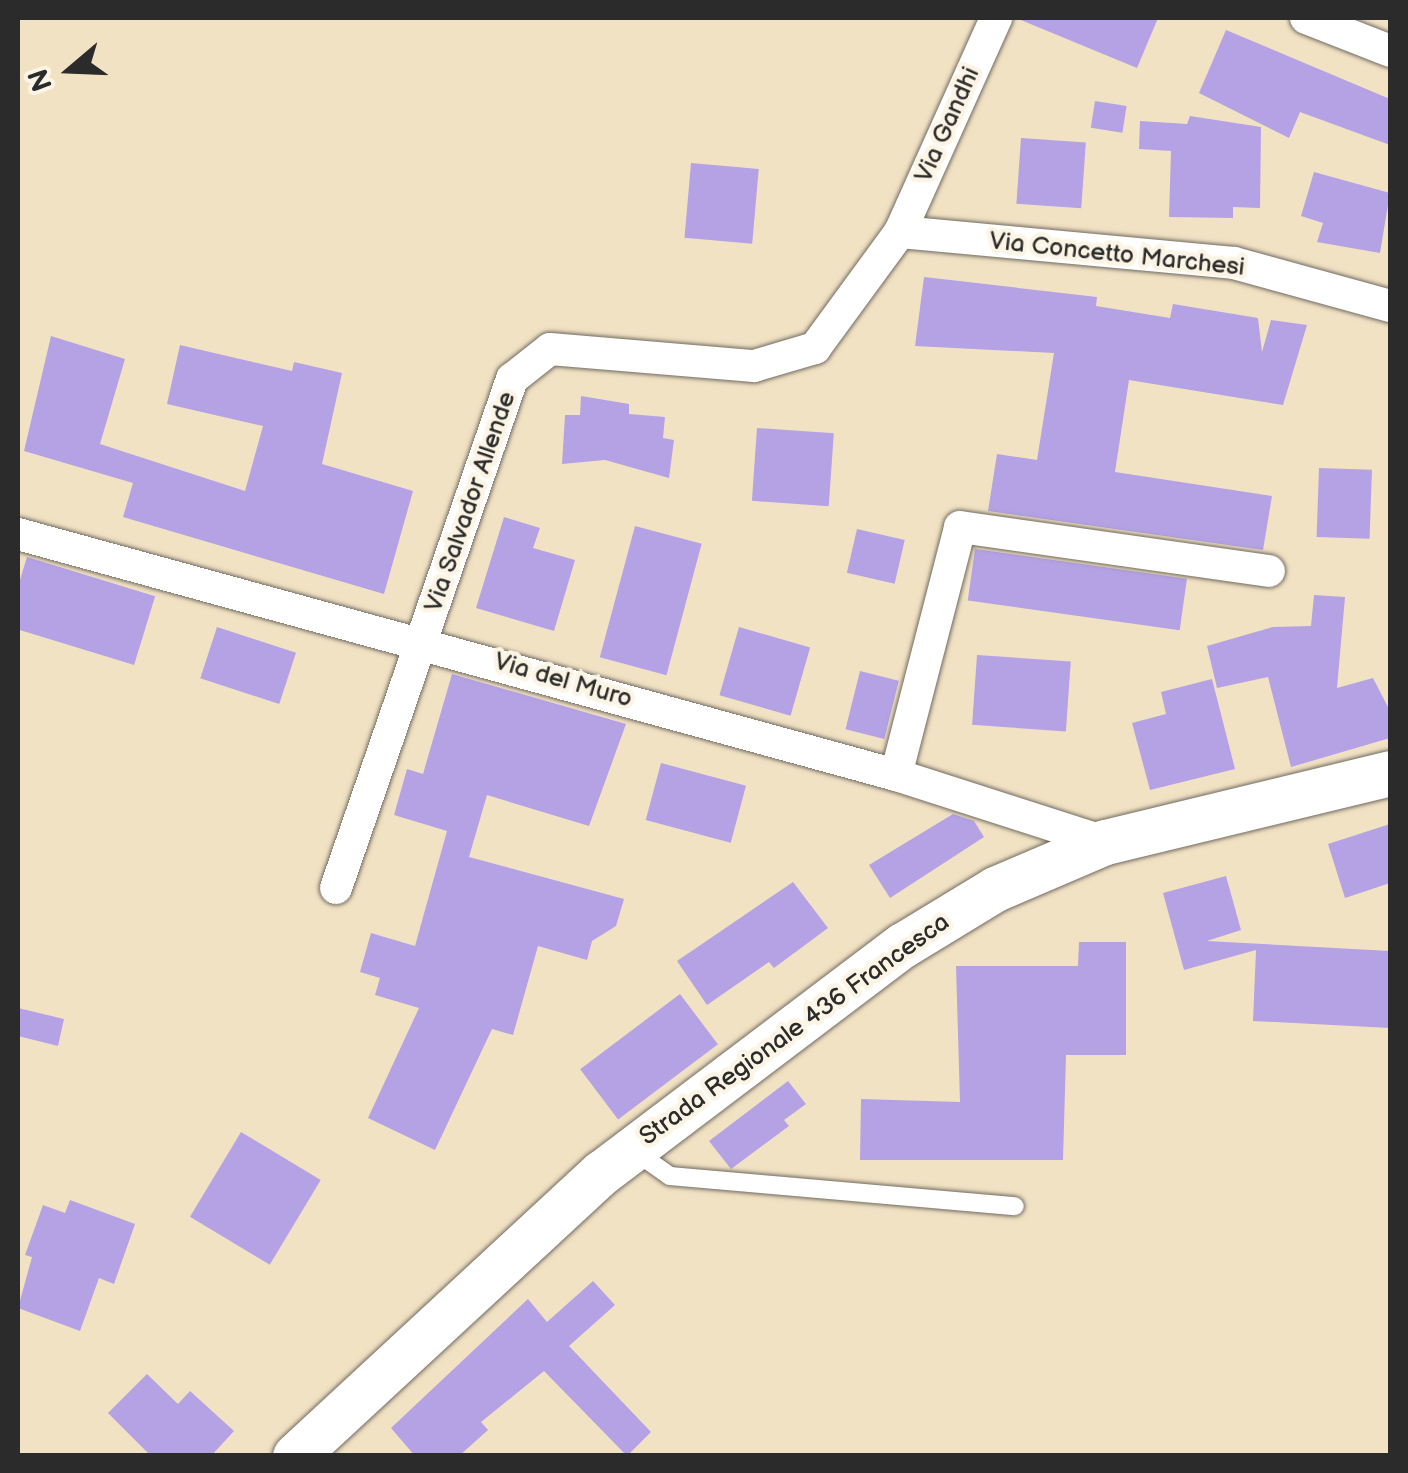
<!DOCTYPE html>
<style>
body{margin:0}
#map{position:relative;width:1408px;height:1473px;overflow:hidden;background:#f2e2c4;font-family:"Balsamiq Sans",sans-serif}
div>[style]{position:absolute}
.building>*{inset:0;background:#b4a2e4;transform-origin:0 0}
.roads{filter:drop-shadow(0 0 2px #716b61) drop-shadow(0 0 2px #716b61)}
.lane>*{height:18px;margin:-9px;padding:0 9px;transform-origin:9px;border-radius:9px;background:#fff}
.street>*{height:32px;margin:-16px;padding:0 16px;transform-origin:16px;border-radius:16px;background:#fff}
.secondary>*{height:45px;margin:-22.5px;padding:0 22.5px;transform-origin:22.5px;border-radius:22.5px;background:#fff}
span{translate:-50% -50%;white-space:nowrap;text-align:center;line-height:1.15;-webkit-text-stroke:9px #fcf5e5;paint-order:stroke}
.street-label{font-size:25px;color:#2b2b2b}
.frame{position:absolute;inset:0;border:20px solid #2b2b2b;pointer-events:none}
.north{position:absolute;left:20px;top:20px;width:100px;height:100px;-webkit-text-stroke:8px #fcf5e5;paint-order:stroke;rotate:251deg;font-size:28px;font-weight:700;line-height:40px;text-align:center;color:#2b2b2b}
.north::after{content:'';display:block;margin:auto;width:35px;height:45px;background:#2b2b2b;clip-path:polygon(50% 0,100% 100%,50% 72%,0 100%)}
</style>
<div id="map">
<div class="building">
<i style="clip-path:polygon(1016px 18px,1158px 18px,1137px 68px)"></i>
<i style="clip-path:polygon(1226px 30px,1390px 99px,1390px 145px,1300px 112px,1289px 138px,1199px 93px)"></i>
<i style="left:1095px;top:101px;width:32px;height:27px;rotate:9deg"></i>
<i style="clip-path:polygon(1190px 116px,1261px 127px,1260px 208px,1233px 207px,1233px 218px,1169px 217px,1171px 151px,1139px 149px,1140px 121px,1187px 124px)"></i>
<i style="left:1021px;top:138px;width:65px;height:66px;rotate:4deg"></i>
<i style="left:691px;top:163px;width:68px;height:75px;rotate:5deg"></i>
<i style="clip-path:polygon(1314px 172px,1390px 193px,1380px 253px,1317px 242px,1323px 223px,1301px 216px)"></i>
<i style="clip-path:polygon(924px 277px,1097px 297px,1096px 306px,1170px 318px,1173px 304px,1258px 318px,1262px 352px,1271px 320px,1307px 325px,1283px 405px,1129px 380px,1115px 472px,1272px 496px,1263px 550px,988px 511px,997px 454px,1037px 460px,1054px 353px,915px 346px)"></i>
<i style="clip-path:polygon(51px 336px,125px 359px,100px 444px,245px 491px,263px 426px,167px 404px,180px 345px,292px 371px,294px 362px,342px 373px,322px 464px,413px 491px,384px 594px,123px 517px,133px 483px,24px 451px)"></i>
<i style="clip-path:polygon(581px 396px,629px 404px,629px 414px,665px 417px,663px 438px,674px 440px,669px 478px,605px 460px,562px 464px,565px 415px,580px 415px)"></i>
<i style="left:757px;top:428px;width:77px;height:73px;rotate:4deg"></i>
<i style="left:1319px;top:468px;width:53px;height:69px;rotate:2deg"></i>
<i style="clip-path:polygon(504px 517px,540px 528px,533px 548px,575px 560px,554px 631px,476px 608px)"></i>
<i style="left:635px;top:526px;width:69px;height:136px;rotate:15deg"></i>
<i style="left:857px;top:529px;width:49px;height:45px;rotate:13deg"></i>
<i style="left:975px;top:549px;width:214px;height:52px;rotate:8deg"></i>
<i style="left:27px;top:557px;width:134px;height:72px;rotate:17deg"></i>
<i style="clip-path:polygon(1314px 595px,1345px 597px,1337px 688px,1373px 678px,1390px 711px,1390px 738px,1291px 767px,1268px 677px,1217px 688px,1207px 646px,1273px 627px,1311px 626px)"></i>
<i style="left:217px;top:627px;width:83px;height:54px;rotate:18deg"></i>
<i style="left:739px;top:627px;width:74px;height:71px;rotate:16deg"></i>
<i style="left:977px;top:655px;width:94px;height:70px;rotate:4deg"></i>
<i style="left:860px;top:671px;width:40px;height:60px;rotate:14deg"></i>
<i style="clip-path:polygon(452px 674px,626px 724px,589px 826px,487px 795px,469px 857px,624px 899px,616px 926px,592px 941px,587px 960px,538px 946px,513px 1035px,492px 1029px,435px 1150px,368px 1118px,419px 1008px,375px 995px,380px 978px,360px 972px,371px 933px,415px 946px,447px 831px,394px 815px,407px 769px,423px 774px)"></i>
<i style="clip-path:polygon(1212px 679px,1235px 769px,1150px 790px,1132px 723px,1166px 714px,1161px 692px)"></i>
<i style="left:661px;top:763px;width:88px;height:59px;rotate:15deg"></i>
<i style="clip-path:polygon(953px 814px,974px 821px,984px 837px,890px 898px,869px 865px)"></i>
<i style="clip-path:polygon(1390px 824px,1390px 883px,1345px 898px,1328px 844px)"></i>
<i style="clip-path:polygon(1226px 876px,1241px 930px,1207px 941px,1390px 951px,1390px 1028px,1253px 1021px,1256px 950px,1184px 970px,1163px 893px)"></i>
<i style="clip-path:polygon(793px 882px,828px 928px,774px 968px,769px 962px,707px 1005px,677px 961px)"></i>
<i style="clip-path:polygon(1079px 942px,1126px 942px,1126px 1055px,1066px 1055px,1063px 1160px,860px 1160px,861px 1099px,960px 1102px,956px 966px,1078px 966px)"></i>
<i style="left:680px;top:994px;width:63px;height:125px;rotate:53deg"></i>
<i style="clip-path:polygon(18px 1008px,64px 1019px,58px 1046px,18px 1036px)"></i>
<i style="clip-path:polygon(788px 1081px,806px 1104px,784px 1120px,789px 1126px,731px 1169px,709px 1141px)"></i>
<i style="left:241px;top:1132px;width:93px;height:99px;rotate:31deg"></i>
<i style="clip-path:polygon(70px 1200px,135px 1224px,114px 1284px,99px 1278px,80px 1331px,18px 1308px,32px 1257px,25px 1255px,43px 1205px,65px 1213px)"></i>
<i style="clip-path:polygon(593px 1281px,615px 1305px,569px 1346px,651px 1432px,627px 1456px,544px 1371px,481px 1422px,488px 1430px,459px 1456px,415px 1456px,391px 1428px,528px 1299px,547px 1322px)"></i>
<i style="clip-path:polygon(147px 1374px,178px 1404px,190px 1391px,234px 1431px,211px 1456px,151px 1456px,108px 1413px)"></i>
</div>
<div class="roads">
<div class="lane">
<i style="left:633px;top:1150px;width:45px;rotate:35.1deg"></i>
<i style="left:670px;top:1176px;width:346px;rotate:5deg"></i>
</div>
<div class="street">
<i style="left:1306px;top:18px;width:90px;rotate:21.4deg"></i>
<i style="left:900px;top:232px;width:335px;rotate:5.3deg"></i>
<i style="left:1234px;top:263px;width:162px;rotate:15.4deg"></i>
<i style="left:18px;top:534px;width:910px;rotate:15.35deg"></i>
<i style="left:896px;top:775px;width:219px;rotate:17.8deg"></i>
<i style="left:896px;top:775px;width:256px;rotate:-75.5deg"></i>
<i style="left:960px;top:527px;width:312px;rotate:8.1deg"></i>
<i style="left:336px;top:888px;width:539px;rotate:-70.93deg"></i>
<i style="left:512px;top:379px;width:48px;rotate:-38.3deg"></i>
<i style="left:550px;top:349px;width:205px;rotate:4.8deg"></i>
<i style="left:754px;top:366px;width:64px;rotate:-16.4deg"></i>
<i style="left:815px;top:348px;width:144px;rotate:-53.8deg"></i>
<i style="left:900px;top:232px;width:235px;rotate:-65.8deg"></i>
</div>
<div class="secondary">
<i style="left:295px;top:1456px;width:417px;rotate:-42.8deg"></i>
<i style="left:601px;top:1173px;width:378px;rotate:-37.1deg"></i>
<i style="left:903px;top:945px;width:108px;rotate:-31.3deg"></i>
<i style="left:995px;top:889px;width:120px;rotate:-23.1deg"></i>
<i style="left:1105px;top:842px;width:293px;rotate:-13.6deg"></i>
</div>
</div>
<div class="street-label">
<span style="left:948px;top:125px;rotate:-66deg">Via Gandhi</span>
<span style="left:1117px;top:255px;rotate:6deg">Via Concetto Marchesi</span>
<span style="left:471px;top:502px;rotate:-71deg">Via Salvador Allende</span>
<span style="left:563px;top:681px;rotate:16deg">Via del Muro</span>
<span style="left:795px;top:1030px;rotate:-36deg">Strada Regionale 436 Francesca</span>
</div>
<div class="frame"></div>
<div class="north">N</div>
</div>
